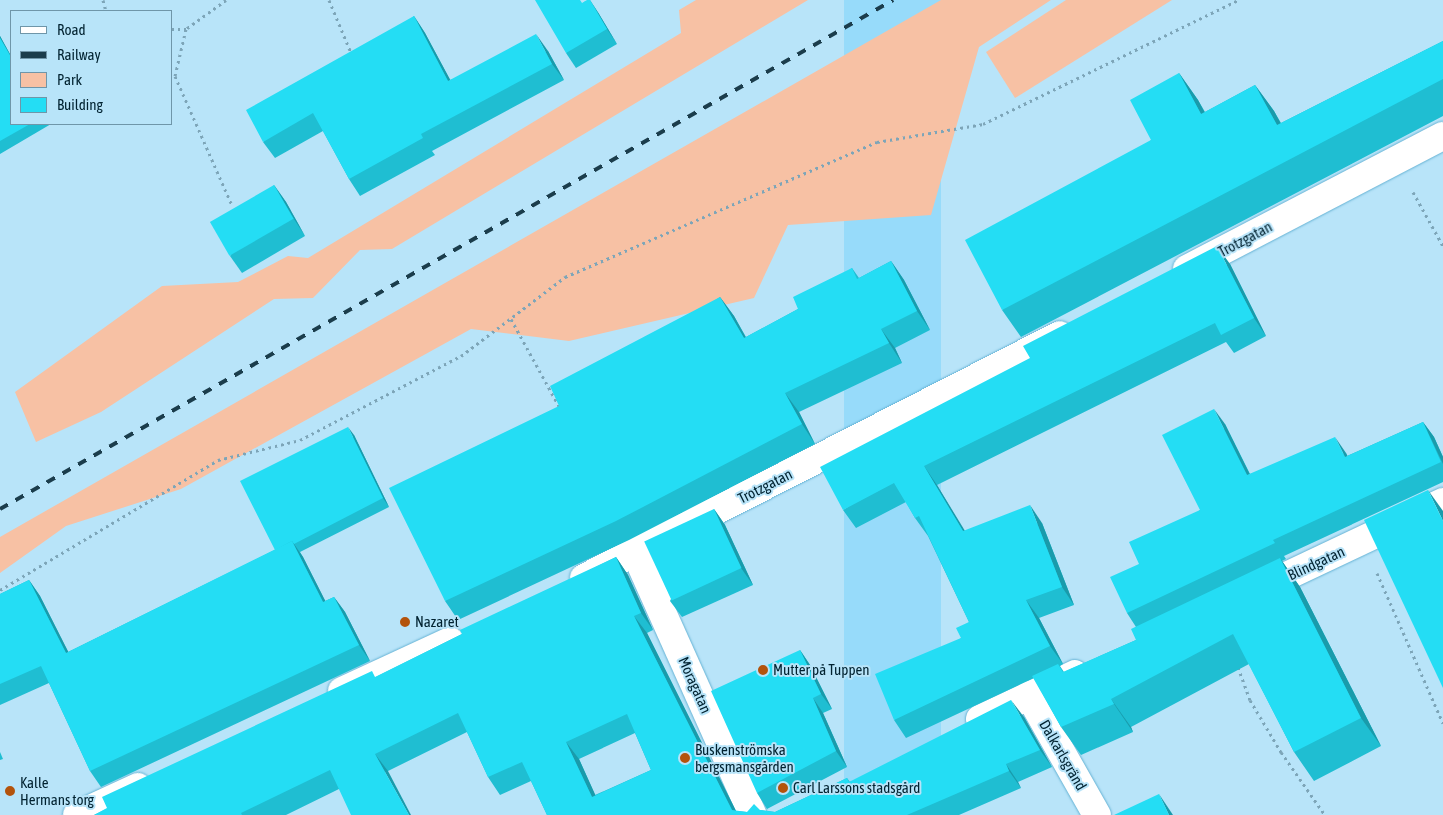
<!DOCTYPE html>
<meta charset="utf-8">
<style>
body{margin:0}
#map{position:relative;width:1443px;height:815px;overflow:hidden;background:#b8e4f9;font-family:"Asap Condensed",sans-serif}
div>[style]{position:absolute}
.built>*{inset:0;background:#97dbfa;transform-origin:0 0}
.green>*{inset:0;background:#f7c1a4}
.path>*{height:3px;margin-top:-1.5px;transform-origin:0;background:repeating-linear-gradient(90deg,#7da5b8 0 2.5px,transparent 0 6.5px)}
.roads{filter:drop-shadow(0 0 1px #65b2d4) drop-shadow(0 0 1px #65b2d4)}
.street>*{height:28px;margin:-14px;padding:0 14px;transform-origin:14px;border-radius:14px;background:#fff}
.rail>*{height:4px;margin-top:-2px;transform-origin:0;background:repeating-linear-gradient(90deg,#1b3d4c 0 9px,transparent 0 18px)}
.wall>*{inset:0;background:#1fbed2}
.shaded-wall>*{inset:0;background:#199bab}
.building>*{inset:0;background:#24ddf4;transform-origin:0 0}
.dots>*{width:14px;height:14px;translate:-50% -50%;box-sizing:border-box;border:2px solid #b8e4f9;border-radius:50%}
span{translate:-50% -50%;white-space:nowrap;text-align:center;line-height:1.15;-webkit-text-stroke:4px #b8e4f9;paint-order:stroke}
.street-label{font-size:15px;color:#012230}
.poi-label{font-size:15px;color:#012230}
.left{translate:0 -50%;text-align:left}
.legend{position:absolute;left:10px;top:10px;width:162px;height:115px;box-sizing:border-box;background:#b8e4f9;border:1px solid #6f96a9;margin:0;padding:6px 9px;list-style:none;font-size:15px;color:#012230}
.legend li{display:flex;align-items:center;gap:10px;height:25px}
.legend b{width:25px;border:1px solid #6f96a9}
</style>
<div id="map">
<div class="built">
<i style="left:844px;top:0;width:97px;height:972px"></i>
</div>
<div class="green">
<i style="clip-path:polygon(696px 0,808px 0,392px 249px,360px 250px,313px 298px,274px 299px,101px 412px,36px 442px,15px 392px,162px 286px,238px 282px,288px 256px,308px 258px,681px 33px,679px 10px)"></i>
<i style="clip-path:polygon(941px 0,1051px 0,979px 47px,931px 215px,788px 225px,754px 298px,569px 341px,471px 329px,181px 489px,66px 526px,0 573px,0 537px)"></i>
<i style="clip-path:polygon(1066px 0,1172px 0,1015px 98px,986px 52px)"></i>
</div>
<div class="path">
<i style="left:103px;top:0;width:11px;rotate:75deg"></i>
<i style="left:226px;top:0;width:49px;rotate:144.1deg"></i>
<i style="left:186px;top:29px;width:48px;rotate:103.2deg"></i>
<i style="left:175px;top:76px;width:141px;rotate:66.2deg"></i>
<i style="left:329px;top:0;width:60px;rotate:67.3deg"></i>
<i style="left:171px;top:29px;width:15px"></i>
<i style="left:1413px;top:192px;width:62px;rotate:60.9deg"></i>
<i style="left:511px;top:319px;width:102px;rotate:61.2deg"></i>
<i style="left:1377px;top:573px;width:164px;rotate:66.3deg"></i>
<i style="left:0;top:590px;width:254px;rotate:-30.8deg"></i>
<i style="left:218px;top:460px;width:84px;rotate:-13.7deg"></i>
<i style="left:300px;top:440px;width:182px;rotate:-27.6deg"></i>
<i style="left:461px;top:356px;width:131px;rotate:-37.2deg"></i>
<i style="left:565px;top:277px;width:340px;rotate:-23.4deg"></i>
<i style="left:877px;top:142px;width:108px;rotate:-9.6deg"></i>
<i style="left:983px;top:124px;width:284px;rotate:-25.9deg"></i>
<i style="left:1238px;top:667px;width:35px;rotate:70deg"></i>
<i style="left:1250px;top:700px;width:61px;rotate:59.2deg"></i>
<i style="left:1281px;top:752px;width:77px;rotate:55.1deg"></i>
</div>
<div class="roads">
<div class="street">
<i style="left:1187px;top:269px;width:288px;rotate:-27.5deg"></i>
<i style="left:636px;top:554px;width:286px;rotate:65.9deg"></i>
<i style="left:584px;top:578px;width:534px;rotate:-27.04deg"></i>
<i style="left:1257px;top:590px;width:206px;rotate:-25.3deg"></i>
<i style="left:342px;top:691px;width:119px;rotate:-24.8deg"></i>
<i style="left:1029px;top:695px;width:138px;rotate:60.5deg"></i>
<i style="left:980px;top:719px;width:105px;rotate:-25.3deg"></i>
<i style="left:77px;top:815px;width:67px;rotate:-24.7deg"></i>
</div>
</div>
<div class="rail">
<i style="left:0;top:509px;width:1028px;rotate:-29.68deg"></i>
</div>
<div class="wall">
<i style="clip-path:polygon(590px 0,599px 14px,617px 44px,576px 68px,566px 53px,584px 2px)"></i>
<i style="clip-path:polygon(414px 16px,425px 33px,450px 80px,548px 51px,564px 80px,432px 151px,435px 155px,360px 196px,349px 179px,323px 131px,275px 158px,263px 142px)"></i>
<i style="clip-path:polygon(0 36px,11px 56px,11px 124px,51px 124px,0 154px)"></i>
<i style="clip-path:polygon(1443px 41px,1443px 116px,1021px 337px,1002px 310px,1151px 140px,1179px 73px,1198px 100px,1205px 112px,1255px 85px,1274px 111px,1281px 123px)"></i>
<i style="clip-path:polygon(274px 185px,286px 202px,305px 236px,242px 273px,230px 256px)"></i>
<i style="clip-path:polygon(891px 261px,904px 280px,930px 330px,895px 348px,902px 363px,799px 412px,815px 444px,629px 540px,458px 620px,445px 601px,559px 406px,720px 297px,734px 316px,746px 337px,798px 309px,852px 268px,859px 278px)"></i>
<i style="clip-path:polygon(1230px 264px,1266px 336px,1234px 353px,1226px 342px,937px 485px,964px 531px,1042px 523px,1074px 605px,1039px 618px,1063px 664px,1060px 666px,1064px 672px,1136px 640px,1136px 627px,1127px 613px,1139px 564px,1200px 510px,1225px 424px,1250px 474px,1346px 453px,1347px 456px,1423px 422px,1434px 437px,1443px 457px,1443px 482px,1284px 556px,1286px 559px,1282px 561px,1300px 587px,1381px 746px,1314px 781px,1294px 752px,1249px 664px,1131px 727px,1133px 732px,1081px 755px,1061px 727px,1034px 678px,906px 738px,894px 720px,961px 638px,969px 622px,928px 536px,915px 518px,906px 502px,856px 528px,843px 510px)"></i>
<i style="clip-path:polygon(354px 435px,389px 507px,300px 552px,303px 557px,325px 601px,334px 597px,345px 612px,370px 661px,101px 787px,90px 771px,49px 683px,0 705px,0 594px,29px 580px,40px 596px,68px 652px,275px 550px)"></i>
<i style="clip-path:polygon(714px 509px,725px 525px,753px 585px,682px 617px,670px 601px)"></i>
<i style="clip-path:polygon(evenodd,616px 557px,628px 575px,653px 630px,647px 633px,736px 811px,747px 812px,760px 810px,775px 812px,847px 778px,850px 782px,1024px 717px,1052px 767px,1018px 782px,1021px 788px,959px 815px,547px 815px,531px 781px,500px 795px,488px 777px,467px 732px,388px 771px,339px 789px,286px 815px,94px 815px,376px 677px,616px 557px,635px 733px,651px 770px,595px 795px,579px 759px,635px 733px)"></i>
<i style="clip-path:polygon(800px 650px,810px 665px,832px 709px,823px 713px,847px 767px,767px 809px,757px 793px)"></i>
<i style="clip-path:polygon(0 752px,3px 759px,0 760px)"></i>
</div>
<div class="shaded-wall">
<i style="clip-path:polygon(590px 0,599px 14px,617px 44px,607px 29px)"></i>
<i style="clip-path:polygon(414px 16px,425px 33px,460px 98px,448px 81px)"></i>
<i style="clip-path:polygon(536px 34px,548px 51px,564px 80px,552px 64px)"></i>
<i style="clip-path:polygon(0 36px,11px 56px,11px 57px,0 38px)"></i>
<i style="clip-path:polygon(1179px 73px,1198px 100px,1220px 141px,1201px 114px)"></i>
<i style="clip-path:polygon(1255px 85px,1274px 111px,1296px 152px,1277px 125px)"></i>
<i style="clip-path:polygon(274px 185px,286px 202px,305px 236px,294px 219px)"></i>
<i style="clip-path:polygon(1217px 246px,1230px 264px,1266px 336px,1254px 318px)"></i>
<i style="clip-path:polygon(891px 261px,904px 280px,930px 330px,917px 311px)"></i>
<i style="clip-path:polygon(720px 297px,734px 316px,757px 358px,744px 338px)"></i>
<i style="clip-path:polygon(881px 329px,895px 348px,902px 363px,889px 343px)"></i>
<i style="clip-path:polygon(785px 393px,799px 412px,815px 444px,802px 424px)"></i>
<i style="clip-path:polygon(1214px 409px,1225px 424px,1258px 491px,1247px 475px)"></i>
<i style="clip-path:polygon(1423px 422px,1434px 437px,1443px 457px,1443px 464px)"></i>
<i style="clip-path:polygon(348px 427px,354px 435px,389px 507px,383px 498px)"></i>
<i style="clip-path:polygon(1335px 437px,1346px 453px,1356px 473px,1345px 457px)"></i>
<i style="clip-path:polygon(924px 466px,937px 485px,976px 549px,963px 531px)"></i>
<i style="clip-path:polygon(1428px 490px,1443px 511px,1443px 521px)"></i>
<i style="clip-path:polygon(1030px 505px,1042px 523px,1074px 605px,1062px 587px)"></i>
<i style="clip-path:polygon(714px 509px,725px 525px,753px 585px,741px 568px)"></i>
<i style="clip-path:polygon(292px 541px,303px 557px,334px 618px,323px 602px)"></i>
<i style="clip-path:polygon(616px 557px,628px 575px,653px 630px,641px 613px)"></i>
<i style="clip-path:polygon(1280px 558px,1300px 587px,1381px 746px,1361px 718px)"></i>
<i style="clip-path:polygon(29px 580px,40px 596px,77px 669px,66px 653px)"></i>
<i style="clip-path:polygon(334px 597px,345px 612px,370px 661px,359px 645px)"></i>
<i style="clip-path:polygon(1026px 600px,1039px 618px,1063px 664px,1050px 646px)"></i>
<i style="clip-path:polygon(634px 616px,647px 633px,738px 815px,732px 810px)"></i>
<i style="clip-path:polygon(800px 650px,810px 665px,832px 709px,821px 694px)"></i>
<i style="clip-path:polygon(813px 698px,823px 713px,847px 767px,836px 751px)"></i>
<i style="clip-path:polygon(1111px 699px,1131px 727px,1133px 732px,1114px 704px)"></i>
<i style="clip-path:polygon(1011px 700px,1024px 717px,1052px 767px,1040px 750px)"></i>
<i style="clip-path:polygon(566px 742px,579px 759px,604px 814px,592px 797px)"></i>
<i style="clip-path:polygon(375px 754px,388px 771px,411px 815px,409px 815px)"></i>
<i style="clip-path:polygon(1006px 764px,1018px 782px,1021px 788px,1009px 771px)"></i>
<i style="clip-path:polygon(1159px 794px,1173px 815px,1169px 815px)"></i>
</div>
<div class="building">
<i style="clip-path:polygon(535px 0,580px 0,582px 3px,587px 0,590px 0,607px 29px,566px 53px)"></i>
<i style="clip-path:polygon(414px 16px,448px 81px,536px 34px,552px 64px,421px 134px,423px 138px,349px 179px,313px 113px,263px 142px,246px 110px)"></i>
<i style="clip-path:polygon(0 38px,11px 57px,11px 124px,30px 124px,0 141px)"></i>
<i style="clip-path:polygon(1443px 41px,1443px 79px,1002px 310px,965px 240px,1151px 140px,1130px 100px,1179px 73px,1201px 114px,1255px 85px,1277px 125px)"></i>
<i style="left:274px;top:185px;width:39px;height:74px;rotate:60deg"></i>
<i style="clip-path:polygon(1217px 246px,1254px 318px,1221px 335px,1215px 323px,924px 466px,963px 531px,1030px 505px,1062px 587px,1026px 600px,1050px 646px,894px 720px,875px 674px,961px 638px,956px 628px,969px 622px,919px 516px,915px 518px,894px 483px,843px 510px,820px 467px,1030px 358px,1023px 346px)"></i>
<i style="clip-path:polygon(891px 261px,917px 311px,881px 329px,889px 343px,785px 393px,802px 424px,616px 521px,445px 601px,389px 488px,559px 406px,550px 386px,720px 297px,744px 338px,798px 309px,793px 297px,852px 268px,857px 279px)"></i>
<i style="clip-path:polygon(1214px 409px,1247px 475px,1335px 437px,1345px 457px,1423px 422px,1441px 462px,1273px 540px,1275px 543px,1127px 613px,1110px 577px,1139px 564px,1129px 542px,1200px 510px,1162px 435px)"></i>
<i style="clip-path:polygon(348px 427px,383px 498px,294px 544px,292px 541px,275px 550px,240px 481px)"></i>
<i style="clip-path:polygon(1428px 490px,1443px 521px,1443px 688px,1364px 520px)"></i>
<i style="left:714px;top:509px;width:65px;height:77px;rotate:65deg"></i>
<i style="clip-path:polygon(292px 541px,323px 602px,334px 597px,359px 645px,90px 771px,41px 666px,0 684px,0 594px,29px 580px,66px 653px)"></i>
<i style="clip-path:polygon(evenodd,616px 557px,641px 613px,634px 616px,732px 810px,747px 812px,754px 804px,760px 810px,775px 812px,847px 778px,849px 782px,1011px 700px,1040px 750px,1006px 764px,1009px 771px,907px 815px,547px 815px,522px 762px,488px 777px,458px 713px,375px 754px,409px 815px,351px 815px,330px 770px,241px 813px,242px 815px,94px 815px,107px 808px,102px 797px,372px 671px,375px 677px,462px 634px,460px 630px,616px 557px,627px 714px,651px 770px,592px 797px,566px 742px,627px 714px)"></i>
<i style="clip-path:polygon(1280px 558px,1361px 718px,1294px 752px,1233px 634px,1111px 699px,1114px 704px,1061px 727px,1032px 676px,1058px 664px,1063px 672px,1136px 640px,1131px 629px)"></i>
<i style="clip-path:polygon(800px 650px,821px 694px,813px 698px,836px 751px,757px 793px,711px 691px)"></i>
<i style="clip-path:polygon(1159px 794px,1169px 815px,1114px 815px)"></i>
</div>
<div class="dots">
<i style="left:405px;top:622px;background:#b3530c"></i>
<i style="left:763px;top:670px;background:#b3530c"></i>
<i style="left:685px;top:758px;background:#b3530c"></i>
<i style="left:783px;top:788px;background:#b3530c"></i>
<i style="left:10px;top:791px;background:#b3530c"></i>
</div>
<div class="street-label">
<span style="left:1245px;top:239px;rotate:-28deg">Trotzgatan</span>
<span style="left:765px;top:486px;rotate:-27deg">Trotzgatan</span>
<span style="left:1316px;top:563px;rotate:-25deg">Blindgatan</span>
<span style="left:695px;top:685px;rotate:66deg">Moragatan</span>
<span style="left:1063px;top:755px;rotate:60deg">Dalkarlsgränd</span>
</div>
<div class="poi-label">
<span class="left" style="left:415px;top:622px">Nazaret</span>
<span class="left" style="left:773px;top:670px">Mutter på Tuppen</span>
<span class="left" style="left:695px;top:758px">Buskenströmska<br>bergsmansgården</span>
<span class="left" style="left:20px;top:791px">Kalle<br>Hermans torg</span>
<span class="left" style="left:793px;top:788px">Carl Larssons stadsgård</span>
</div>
<ul class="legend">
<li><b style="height:6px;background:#fff"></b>Road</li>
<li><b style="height:6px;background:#1b3d4c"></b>Railway</li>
<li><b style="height:14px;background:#f7c1a4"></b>Park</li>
<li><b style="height:14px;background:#24ddf4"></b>Building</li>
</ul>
</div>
